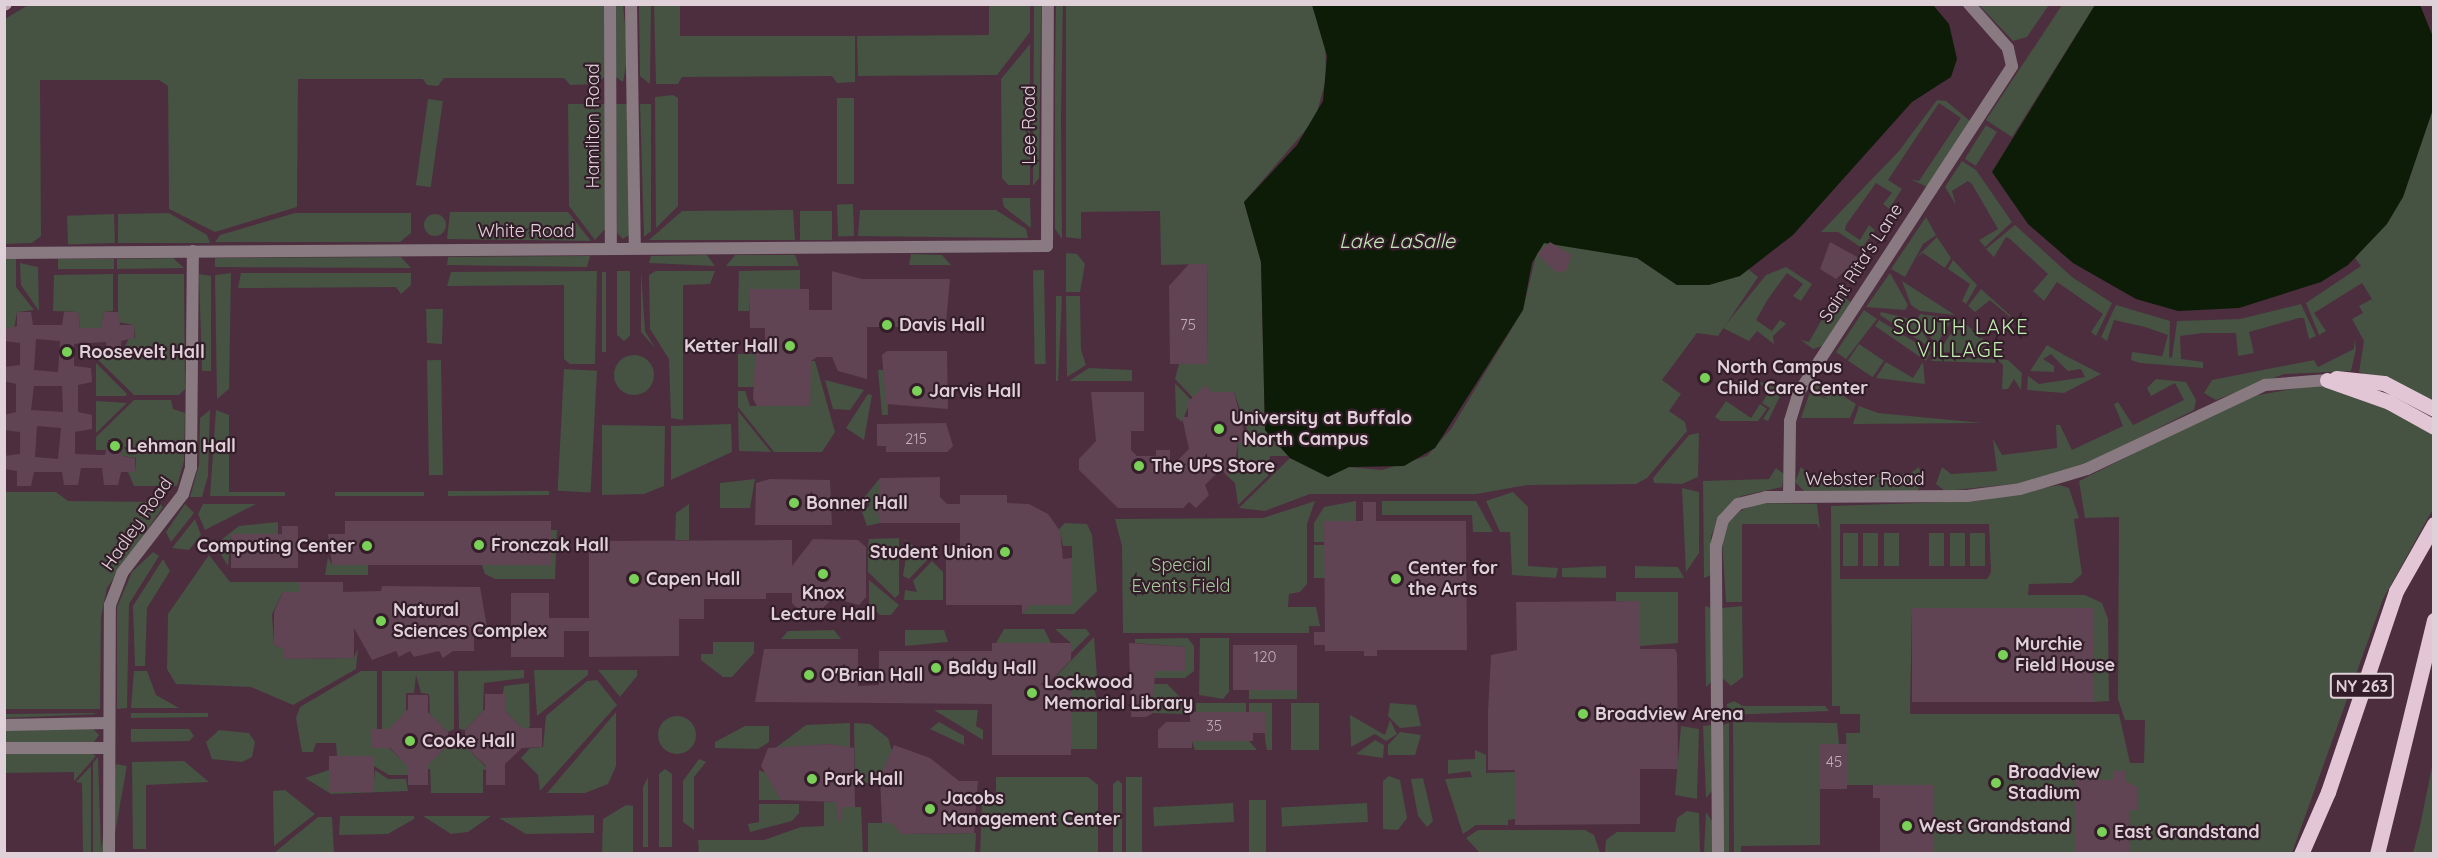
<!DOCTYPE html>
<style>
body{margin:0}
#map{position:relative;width:2438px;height:858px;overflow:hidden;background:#3e2633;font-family:Quicksand,sans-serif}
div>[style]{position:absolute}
.built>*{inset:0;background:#4c2e3f;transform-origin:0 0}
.green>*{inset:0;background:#465242;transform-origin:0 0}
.round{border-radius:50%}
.water>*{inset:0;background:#0c1c07}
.building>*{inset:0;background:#604453;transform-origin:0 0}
.tertiary>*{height:12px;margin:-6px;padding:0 6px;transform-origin:6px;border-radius:6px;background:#897a82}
.secondary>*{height:12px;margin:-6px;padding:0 6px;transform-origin:6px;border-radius:6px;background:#bca5b1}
.primary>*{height:15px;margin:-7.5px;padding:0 7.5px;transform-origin:7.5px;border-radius:7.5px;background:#e3c6d5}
.dots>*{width:16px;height:16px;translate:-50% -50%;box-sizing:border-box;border:3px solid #331d29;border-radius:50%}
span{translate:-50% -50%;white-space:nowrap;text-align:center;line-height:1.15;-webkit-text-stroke:4.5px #331d29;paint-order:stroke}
.number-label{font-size:15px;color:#c0aeb8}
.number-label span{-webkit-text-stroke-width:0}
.shield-label span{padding:2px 4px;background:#331d29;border:2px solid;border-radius:4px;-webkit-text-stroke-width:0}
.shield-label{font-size:16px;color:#e0d1d9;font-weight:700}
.street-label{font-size:18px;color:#e0d1d9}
.poi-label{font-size:18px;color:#e0d1d9;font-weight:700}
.left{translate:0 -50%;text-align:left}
.right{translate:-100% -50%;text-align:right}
.park-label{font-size:18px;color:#a6ca9b}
.water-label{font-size:20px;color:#c3e8b7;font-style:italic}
.neighbourhood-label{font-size:20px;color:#bff0af;letter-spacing:1.5px}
.frame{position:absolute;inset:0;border:6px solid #e0d1d9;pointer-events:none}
</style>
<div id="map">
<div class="built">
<i style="left:5px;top:5px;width:2428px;height:849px"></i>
</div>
<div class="green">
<i style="clip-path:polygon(1063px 4px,1061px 118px,1062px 239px,1055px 229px,1055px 69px,1056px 5px)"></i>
<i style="clip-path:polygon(28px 5px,604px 5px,605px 76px,597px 84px,570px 85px,564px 78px,444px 78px,438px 86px,427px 85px,423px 79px,298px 79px,297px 207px,215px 232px,169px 209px,168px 86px,159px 80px,40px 80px,41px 236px,32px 243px,5px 244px,5px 19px)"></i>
<i style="clip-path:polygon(616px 5px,623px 5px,628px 55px,623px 82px,616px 77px)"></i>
<i style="clip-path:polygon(639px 5px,651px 5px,650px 84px,640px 76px)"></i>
<i style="clip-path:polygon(654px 5px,680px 5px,680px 36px,855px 36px,855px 82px,837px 83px,832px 76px,682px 77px,678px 84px,656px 84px)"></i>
<i style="clip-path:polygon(989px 5px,1030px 5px,1030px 32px,997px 75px,858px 76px,857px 36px,989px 35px)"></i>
<i style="clip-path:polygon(1034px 5px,1041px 5px,1041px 21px,1039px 178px,1033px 186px)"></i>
<i style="clip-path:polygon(1066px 5px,1312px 5px,1325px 36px,1326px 79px,1315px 119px,1244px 202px,1261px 262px,1265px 430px,1288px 456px,1270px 456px,1268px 476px,1238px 505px,1235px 483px,1227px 476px,1238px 460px,1238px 443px,1247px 443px,1247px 430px,1234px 392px,1193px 398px,1175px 379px,1179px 364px,1208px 363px,1207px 264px,1161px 265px,1160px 211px,1081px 212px,1081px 239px,1066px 237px)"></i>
<i style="clip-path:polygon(1979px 5px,2049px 5px,2027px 37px,2013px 41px)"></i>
<i style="clip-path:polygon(2062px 5px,2095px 5px,2012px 137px,1986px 120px)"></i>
<i style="clip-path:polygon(1030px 44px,1030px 185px,1008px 185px,1002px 178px,1001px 79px)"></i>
<i style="clip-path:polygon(673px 95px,678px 98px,678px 206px,656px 228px,655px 97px)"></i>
<i style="left:837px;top:98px;width:17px;height:86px"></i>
<i style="left:428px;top:99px;width:15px;height:87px;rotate:8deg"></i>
<i style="clip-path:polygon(1937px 100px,1946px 101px,1970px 121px,1927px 187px,1910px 179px,1919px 181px,1961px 118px,1939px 103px,1888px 180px,1902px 189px,1889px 209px,1883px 204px,1892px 193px,1876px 183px,1846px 225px,1845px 230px,1860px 240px,1869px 225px,1875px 230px,1862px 248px,1838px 232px,1821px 232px,1899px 151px)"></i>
<i style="clip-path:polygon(568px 104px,605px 104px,605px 229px,595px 240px,569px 206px)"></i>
<i style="clip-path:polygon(616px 104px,629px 104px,629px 235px,623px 239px,617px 233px)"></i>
<i style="clip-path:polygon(640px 104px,651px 104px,651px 231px,644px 237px)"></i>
<i style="clip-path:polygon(2433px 109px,2433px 403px,2359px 372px,2364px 341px,2352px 319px,2363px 313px,2359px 306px,2372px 299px,2362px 283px,2314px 313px,2326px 331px,2319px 335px,2306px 303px,2361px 266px,2355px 258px,2403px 197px)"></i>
<i style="left:1986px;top:125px;width:13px;height:40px;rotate:32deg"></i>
<i style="clip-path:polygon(1962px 161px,1976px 170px,2012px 222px,1985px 247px,1979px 240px,1998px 229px,1972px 184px,1968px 181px,1952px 191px,1956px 205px,1945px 187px)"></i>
<i style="clip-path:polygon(1002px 198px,1030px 198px,1031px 228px,1004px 207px)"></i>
<i style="left:853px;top:204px;width:32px;height:16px;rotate:88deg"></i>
<i style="clip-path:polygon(793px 210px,795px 240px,649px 240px,682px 211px)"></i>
<i style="clip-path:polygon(996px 210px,1026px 229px,1028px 238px,858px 236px,860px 210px)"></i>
<i style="left:800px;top:211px;width:32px;height:29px"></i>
<i style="clip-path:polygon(568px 212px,591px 241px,447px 239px,450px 212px)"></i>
<i style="clip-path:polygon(169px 213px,207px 235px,210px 243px,118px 243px,118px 214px)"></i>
<i style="clip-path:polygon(295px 213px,411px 213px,411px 233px,400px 242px,215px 242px,220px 235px)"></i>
<i class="round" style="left:424px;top:214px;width:22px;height:22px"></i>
<i style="left:114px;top:214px;width:29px;height:47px;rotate:88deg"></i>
<i style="clip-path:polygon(1926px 217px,1936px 235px,1923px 244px,1905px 277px,1891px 269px)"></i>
<i style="clip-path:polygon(2015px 225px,2072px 277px,2112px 303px,2096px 336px,2091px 332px,2103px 314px,2057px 282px,2044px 301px,2033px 291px,2048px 274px,2010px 239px,2006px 237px,1994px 257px,1986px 249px)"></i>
<i style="clip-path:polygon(1937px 237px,1951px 258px,1945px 268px,1923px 253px,1916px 258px)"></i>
<i style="clip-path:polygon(1555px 242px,1637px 258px,1677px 285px,1740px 276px,1748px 269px,1758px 277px,1718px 336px,1697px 333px,1662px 380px,1681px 394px,1669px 411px,1685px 422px,1687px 431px,1647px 478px,1636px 484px,1528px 485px,1476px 494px,1310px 494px,1265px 511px,1239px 508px,1290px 458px,1328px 477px,1349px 467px,1382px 470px,1427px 456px,1451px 429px,1523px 310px,1536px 255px,1544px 243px)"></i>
<i style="clip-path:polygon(1066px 253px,1077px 254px,1085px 264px,1080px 292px,1066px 292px)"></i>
<i style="clip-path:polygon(911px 254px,942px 255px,951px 265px,909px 265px)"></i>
<i style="clip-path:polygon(707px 255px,715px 266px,649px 263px,651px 256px)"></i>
<i style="clip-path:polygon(735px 255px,795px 255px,799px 266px,726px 266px)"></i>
<i style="clip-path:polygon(590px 256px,587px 267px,447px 265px,448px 257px)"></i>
<i style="clip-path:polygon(401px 257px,411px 268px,215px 267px,215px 258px)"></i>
<i style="clip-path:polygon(173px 258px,184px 268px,117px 269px,117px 259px)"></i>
<i style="clip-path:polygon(4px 259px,16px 259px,16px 287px,34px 310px,17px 312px,14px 329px,5px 329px)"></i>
<i style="left:58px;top:259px;width:56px;height:10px"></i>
<i style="clip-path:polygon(1953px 260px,1977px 285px,1966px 304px,1962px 301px,1970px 284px,1948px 269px)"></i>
<i style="clip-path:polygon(20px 263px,38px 267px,39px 311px,21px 285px)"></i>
<i style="clip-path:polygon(1786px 267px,1812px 284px,1801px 301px,1793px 296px,1803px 284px,1787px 273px,1768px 299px,1756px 320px,1772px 331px,1780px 320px,1786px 324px,1773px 336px,1774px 344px,1757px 331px,1749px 341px,1723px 328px,1766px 275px)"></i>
<i style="clip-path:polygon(800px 270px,800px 289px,750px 289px,749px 311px,738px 311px,739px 271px)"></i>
<i style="left:1044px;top:270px;width:94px;height:11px;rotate:89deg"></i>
<i style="clip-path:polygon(597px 271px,595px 364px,570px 364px,564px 359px,564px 285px,447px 286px,451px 272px)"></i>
<i style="clip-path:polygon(617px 271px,630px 271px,630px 336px,624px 341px,617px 335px)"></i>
<i style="clip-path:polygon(641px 271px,645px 331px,655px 348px,641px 332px)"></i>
<i style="clip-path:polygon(656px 271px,715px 271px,710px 284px,683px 285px,683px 420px,671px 418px,669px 359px,650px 329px,649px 275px)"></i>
<i style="left:602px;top:272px;width:4px;height:80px"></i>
<i style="clip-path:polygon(231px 273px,229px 389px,217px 399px,215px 275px)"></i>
<i style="clip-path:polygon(241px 273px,411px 273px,411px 285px,401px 294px,396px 287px,238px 288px)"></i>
<i style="clip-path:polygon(1890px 273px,1908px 305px,1905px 310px,1866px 307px)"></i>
<i style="clip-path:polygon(113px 274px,113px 311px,104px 312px,101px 328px,80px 328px,78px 312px,53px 311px,54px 275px)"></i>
<i style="clip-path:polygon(118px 274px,184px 274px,185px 389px,179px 395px,134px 395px,96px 358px,96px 350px,121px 355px,129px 338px,135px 338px,134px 325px,118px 322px)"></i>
<i style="clip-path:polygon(199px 274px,211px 276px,211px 371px,202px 371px)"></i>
<i style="clip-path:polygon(1902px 281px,1955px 315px,1920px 311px,1911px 305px)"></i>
<i style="clip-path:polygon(1981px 289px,2011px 316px,2010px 317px,1990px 300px,1975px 312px,1968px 306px)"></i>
<i style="clip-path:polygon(1837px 293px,1851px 302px,1822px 346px,1813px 349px,1801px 340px,1809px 342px)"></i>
<i style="clip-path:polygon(1056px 296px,1062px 296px,1058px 381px,1056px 381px)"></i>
<i style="clip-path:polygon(1066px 296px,1080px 296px,1081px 350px,1086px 365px,1067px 377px)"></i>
<i style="clip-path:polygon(2301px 304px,2316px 336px,2309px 339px,2304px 318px,2299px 318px,2249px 332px,2254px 353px,2238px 356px,2236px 333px,2203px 333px,2180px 336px,2181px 359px,2172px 358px,2177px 321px,2240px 319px)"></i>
<i style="clip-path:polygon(2116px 305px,2170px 321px,2169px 358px,2162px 357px,2168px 335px,2145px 327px,2114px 320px,2107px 341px,2101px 337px)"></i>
<i style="clip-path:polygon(426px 309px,443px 309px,442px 344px,427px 343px)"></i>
<i style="clip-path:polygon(1864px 310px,1877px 319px,1846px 359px,1836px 352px)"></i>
<i style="clip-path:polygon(1881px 312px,1915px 320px,1934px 350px,1880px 315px)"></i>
<i style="clip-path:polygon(1920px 314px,1953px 319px,1936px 345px,1918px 319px)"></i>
<i style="clip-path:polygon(1960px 319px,2000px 354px,2000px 355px,1939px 352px)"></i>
<i style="clip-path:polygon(1879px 320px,1931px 352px,1926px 361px,1875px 326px)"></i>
<i style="clip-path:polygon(2354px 340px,2356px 349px,2351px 371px,2284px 374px,2216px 400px,2204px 393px,2212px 380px,2314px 360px,2318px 367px,2354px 349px)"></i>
<i style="left:1859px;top:344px;width:30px;height:20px;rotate:34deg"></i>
<i style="clip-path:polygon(2047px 345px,2066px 356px,2101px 374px,2064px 393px,2027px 390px,2028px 376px,2039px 384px,2085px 377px,2081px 369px,2068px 371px,2051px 354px,2043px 359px,2054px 366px,2054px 372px,2030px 371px)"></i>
<i style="clip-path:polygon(2132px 352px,2203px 362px,2203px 368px,2140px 363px,2131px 360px)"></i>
<i style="left:738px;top:354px;width:18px;height:33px"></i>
<i class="round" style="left:614px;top:355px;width:40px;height:40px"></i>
<i style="clip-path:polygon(1935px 356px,1996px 359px,1995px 363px,1931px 361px)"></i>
<i style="clip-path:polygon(1997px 359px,2008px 360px,2022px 373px,2021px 390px,2014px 379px,2008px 389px,2002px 389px,2003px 365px)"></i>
<i style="left:441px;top:360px;width:115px;height:14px;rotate:89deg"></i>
<i style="clip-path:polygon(809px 361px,815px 361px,835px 432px,822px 452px,774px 452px,738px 407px,738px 391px,745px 391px,750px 406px,809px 406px)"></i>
<i style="clip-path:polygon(1886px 362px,1913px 378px,1923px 362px,1925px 384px,1876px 378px)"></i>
<i style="clip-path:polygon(96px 363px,127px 394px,126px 396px,96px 396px)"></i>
<i style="clip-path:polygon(1089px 368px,1132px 370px,1132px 381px,1069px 381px)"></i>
<i style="left:564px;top:369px;width:33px;height:122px;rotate:3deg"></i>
<i style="clip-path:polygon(878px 370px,887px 370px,888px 415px,882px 415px)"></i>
<i style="clip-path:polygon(2156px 379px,2186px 382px,2196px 400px,2194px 410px,2093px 461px,2023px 483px,1945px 491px,1936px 484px,1942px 467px,1951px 474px,1997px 471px,1993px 439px,2002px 455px,2057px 448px,2056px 425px,2060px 425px,2072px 450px,2123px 426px,2114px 404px,2118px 402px,2133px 425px,2184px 400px,2175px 383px,2151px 396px,2147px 388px)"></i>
<i style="clip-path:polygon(825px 380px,864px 390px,850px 410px,833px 409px)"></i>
<i style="clip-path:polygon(1818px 380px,1856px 404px,1850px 418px,1801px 418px,1810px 392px,1829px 400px,1812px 389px)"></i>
<i style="clip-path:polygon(1758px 381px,1783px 390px,1768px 421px,1763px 419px,1770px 408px,1762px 403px,1768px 393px)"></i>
<i style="clip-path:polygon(1175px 383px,1191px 400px,1182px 422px,1176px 417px)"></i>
<i style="clip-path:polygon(evenodd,2315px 385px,2345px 389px,2433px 432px,2433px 509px,2383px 599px,2292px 853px,1880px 853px,1880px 798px,1873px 798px,1873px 785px,1847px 785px,1846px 733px,1860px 733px,1860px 714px,1840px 714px,1840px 706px,1832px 706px,1831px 506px,1977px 501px,2059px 485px,2069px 488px,2079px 518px,2074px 519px,2082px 574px,2072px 583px,2029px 584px,2028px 595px,2085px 595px,2102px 603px,2108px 619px,2109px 701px,2094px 702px,2093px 608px,1912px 608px,1910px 714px,2119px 714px,2130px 763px,2144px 763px,2145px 720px,2125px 720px,2118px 699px,2119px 517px,2085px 518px,2079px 481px,2247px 397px,2315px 385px,1840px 524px,1989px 524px,1991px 572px,1987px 579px,1840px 579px,1840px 524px)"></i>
<i style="clip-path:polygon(868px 394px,872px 395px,864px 440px,846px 428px)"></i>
<i style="clip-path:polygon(134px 400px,171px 400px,173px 409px,185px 413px,184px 461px,177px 486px,134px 486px,128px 472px,135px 472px,136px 458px,122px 456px,122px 441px,108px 440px,108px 450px,96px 450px,96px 437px)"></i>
<i style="clip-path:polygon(96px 401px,127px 403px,96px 433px)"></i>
<i style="clip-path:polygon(1726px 401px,1751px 418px,1760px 404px,1767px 409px,1758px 421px,1721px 421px,1715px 417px)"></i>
<i style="clip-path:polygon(1859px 406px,1878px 413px,1982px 423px,1853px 424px)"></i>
<i style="clip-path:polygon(210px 410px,208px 476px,202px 497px,190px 497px,199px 465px,200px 418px)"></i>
<i style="clip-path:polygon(216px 410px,229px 415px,229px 492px,285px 492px,285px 496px,210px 496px)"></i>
<i style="clip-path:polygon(738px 411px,771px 452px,739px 451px)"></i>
<i style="clip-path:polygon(731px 424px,732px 452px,671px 480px,671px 426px)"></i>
<i style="clip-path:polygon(602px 425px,665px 426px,664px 486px,644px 494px,602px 495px)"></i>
<i style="clip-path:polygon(1699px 433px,1698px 477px,1682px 484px,1654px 483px,1653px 478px,1689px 435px)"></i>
<i style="clip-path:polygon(1801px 467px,1810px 475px,1909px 474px,1919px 467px,1924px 482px,1917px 491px,1804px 491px,1795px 482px)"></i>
<i style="clip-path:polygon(1776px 468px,1784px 474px,1782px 487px,1741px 496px,1721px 514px,1711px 536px,1711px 575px,1704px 578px,1703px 481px,1769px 479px)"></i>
<i style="clip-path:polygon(880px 478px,880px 523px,867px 526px,862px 512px,870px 505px,863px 499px)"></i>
<i style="clip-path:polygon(755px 479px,750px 508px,720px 508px,720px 483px)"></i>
<i style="clip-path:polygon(1682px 488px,1699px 492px,1699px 553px,1686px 572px)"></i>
<i style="clip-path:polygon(448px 491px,549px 491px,549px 495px,448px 496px)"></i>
<i style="clip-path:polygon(4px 492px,56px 492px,68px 501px,158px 502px,163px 507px,107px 588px,101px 617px,100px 709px,5px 709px)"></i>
<i style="left:335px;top:492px;width:89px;height:4px"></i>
<i style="clip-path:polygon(1513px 492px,1528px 507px,1528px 566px,1558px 568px,1556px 578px,1512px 575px,1510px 532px,1500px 532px,1486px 501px)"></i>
<i style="clip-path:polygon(1315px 501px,1307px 524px,1307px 584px,1300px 592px,1289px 594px,1288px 607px,1316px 607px,1320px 626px,1309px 626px,1309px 633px,1123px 633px,1122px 546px,1115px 519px,1263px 518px)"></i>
<i style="clip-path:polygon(1356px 501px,1356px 521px,1324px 521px,1325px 542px,1314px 542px,1314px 523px,1324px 507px)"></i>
<i style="clip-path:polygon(1382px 501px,1476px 501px,1493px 532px,1473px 532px,1472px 515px,1382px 515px)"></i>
<i style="clip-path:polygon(1760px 503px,1817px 504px,1820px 530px,1817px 524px,1742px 524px,1742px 602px,1726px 602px,1722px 540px,1727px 524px,1740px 511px)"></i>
<i style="clip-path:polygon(185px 504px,194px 513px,171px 542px,166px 532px)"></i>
<i style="clip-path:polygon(203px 504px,256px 504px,205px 530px,198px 514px)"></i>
<i style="clip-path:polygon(689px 504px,689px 540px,675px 540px,676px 513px)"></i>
<i style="clip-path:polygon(195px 519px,201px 535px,189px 550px,172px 548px)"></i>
<i style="clip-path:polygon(278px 522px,278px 534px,231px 534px,228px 566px,215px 545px,239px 526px)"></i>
<i style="clip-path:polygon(1065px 523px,1087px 524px,1092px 535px,1097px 591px,1074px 614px,1022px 614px,1030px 605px,1072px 605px,1072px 546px,1063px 546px,1059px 529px)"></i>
<i style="clip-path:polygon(551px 530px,557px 530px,555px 579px,495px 579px,485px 574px,482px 565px,551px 565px)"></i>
<i style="left:1843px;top:533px;width:15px;height:33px"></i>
<i style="left:1863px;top:533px;width:15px;height:33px"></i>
<i style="left:1884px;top:533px;width:15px;height:33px"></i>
<i style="left:1929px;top:533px;width:15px;height:33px"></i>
<i style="left:1950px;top:533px;width:15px;height:33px"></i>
<i style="left:1970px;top:533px;width:15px;height:33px"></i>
<i style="clip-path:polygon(899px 538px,899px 594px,895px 598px,868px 572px,868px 547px,869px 539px)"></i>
<i style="clip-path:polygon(903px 538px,929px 558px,909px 579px,903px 576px,908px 544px)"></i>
<i style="left:1314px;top:545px;width:11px;height:33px"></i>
<i style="clip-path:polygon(153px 552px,159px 556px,129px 604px,127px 708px,117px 709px,117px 607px,132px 572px)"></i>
<i style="clip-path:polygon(209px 555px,230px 582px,300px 582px,300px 592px,283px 592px,272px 614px,274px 645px,284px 649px,285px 659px,354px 658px,358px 648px,356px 669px,293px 705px,251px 687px,176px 684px,167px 669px,168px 614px)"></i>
<i style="clip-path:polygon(328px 557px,332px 565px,368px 565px,368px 575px,325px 575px)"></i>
<i style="clip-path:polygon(163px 559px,170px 571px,147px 608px,145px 666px,135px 666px,133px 606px)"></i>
<i style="clip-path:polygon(932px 561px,943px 572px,943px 600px,904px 600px,905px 590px,917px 592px,913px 581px)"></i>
<i style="clip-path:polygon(1606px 566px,1606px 578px,1562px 577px,1562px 568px)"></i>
<i style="clip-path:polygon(1635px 566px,1678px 567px,1684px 578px,1635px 578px)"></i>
<i style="clip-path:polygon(869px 580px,899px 605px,891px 615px,880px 615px,869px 605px)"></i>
<i style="clip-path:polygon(1616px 592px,1678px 592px,1678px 643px,1640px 646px,1640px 601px,1616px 601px)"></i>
<i style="clip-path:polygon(1705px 606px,1711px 608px,1711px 682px,1706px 687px)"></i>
<i style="clip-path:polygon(1742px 606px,1743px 677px,1731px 686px,1722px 678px,1722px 608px)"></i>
<i style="clip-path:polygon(1004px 629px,1044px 629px,1051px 643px,996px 643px)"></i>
<i style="clip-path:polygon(1055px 629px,1086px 629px,1090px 634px,1071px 653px,1071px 643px)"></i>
<i style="clip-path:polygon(834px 630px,841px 639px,781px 639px,788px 631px)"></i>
<i style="clip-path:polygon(905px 630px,944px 630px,948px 642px,905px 646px)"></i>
<i style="clip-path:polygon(1094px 637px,1097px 677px,1054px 678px)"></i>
<i style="clip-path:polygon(1188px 638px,1194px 646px,1194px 671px,1185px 678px,1155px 678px,1149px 669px,1185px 670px,1185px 647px,1135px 643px,1135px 639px)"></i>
<i style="clip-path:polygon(1200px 638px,1229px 638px,1229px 692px,1223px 699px,1199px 695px)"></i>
<i style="clip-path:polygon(713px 642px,754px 642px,754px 653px,732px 677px,723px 677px,701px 660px,701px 654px,713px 654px)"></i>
<i style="clip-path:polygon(524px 670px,524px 678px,484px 683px,483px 711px,465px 730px,459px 729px,458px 671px)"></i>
<i style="clip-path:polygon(534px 670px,588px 670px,588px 675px,537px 716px)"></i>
<i style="clip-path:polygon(598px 670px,637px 670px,637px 676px,620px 697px)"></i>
<i style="clip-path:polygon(134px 671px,147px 671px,156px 695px,179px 708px,131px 708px)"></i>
<i style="clip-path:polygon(361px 671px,377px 671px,377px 729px,371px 729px,371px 748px,387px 746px,411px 769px,408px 775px,389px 775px,374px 766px,374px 756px,337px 756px,336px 743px,316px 743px,313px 752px,302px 752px,296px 718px,300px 707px)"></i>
<i style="clip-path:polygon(382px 671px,454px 671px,454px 729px,448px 732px,430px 714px,429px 694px,421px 693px,416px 675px,414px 693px,406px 693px,406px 712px,387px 731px,382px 729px)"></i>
<i style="clip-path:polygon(597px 680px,617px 705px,540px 791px,538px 775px,521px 758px,530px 748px,543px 747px,546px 716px,587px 681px)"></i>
<i style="clip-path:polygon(529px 683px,530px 726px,526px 732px,501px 707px,504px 686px)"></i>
<i style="clip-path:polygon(1153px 684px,1167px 684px,1186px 703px,1186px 714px,1153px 713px)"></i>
<i style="clip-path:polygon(1071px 686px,1094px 688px,1097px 699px,1071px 700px)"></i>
<i style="left:1249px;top:690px;width:48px;height:9px"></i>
<i style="clip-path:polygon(1734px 701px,1743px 706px,1825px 706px,1829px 711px,1726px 715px,1727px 704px)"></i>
<i style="left:1196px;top:703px;width:50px;height:9px"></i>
<i style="clip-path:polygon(1249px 703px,1272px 703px,1272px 750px,1267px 750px,1265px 739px,1265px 712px,1249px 712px)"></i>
<i style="left:1291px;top:703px;width:28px;height:47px"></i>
<i style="clip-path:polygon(1390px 703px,1416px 705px,1421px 726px,1400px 728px,1388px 716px)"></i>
<i style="clip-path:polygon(934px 710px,978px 710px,976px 726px,983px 730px,983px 740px)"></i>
<i style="clip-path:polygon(616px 712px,616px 766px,608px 784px,585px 793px,547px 793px)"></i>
<i style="left:1071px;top:712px;width:26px;height:37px"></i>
<i style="clip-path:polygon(131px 713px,208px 713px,208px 717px,131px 718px)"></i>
<i style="clip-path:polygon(4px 714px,93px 713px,97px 714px,5px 718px)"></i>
<i style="clip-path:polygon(1350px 715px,1385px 735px,1390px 720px,1397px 734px,1386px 741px,1375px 734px,1351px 747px)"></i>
<i class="round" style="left:658px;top:716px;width:38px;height:38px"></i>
<i style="clip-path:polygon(939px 722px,964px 736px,964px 745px,930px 729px)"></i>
<i style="clip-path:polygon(1733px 722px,1837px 723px,1839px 744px,1820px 744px,1820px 845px,1741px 846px,1741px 853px,1826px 853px,1734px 853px)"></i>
<i style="clip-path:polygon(850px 723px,850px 748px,829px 744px,774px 749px,806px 725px)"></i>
<i style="clip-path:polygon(854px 723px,870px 724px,888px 738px,892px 751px,882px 783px,855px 783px)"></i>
<i style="clip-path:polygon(1729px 723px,1729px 853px,1723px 853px,1722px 725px)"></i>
<i style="clip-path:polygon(1711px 725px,1712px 791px,1706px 798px,1703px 726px)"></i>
<i style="clip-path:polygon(745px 726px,769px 726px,769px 742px,758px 749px,715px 748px,715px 742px)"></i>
<i style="clip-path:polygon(1681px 726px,1699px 729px,1697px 799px,1675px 795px)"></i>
<i style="clip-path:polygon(93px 729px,99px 735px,94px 742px,5px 742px,4px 730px)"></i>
<i style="clip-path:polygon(131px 729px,189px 729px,194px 736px,189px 741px,131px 742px)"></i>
<i style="clip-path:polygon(219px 730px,249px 733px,255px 742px,252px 757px,242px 762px,212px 759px,206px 742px)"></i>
<i style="clip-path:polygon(1400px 732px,1421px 735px,1415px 755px,1388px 755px,1388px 745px)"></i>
<i style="clip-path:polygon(1375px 740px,1384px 745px,1383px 758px,1356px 754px)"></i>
<i style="clip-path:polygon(1192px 741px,1249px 741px,1257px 750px,1195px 750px)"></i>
<i style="clip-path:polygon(449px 744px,449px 748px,465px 746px,488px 769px,483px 770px,483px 793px,431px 793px,430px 769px,423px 769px)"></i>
<i style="clip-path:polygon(1475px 750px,1486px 755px,1486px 773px,1515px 772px,1515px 819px,1508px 820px,1508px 825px,1476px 825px,1463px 834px,1445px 779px,1472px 777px,1470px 771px,1448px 774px,1448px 760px,1475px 759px)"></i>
<i style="clip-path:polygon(4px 753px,93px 754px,96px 756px,74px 781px,74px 772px,5px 773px)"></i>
<i style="clip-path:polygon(98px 757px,101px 853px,93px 854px,93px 763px)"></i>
<i style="clip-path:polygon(699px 759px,706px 762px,694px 777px,694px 830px,683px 822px,683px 781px)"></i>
<i style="clip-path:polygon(184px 761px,209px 782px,146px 785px,146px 849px,133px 849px,132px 762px)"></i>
<i style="clip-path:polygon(2433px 762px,2433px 853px,2413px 853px,2420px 826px)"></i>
<i style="left:116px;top:764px;width:11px;height:89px;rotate:10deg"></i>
<i style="clip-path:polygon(91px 766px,91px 853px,83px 853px,82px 783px,76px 782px)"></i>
<i style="clip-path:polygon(665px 769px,672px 774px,672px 847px,659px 847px,659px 774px)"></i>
<i style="clip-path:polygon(329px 770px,331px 792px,373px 792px,375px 770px,388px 779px,406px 779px,408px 791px,331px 794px,305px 778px)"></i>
<i style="clip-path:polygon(759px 770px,770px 775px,781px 800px,759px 800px)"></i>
<i style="clip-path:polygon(1389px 776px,1400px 780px,1407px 818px,1398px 830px,1383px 829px,1383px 781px)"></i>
<i style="clip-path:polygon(648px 777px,648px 847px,643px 847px,643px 787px)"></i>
<i style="clip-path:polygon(996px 777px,1088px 777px,1098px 785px,1098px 853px,980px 853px,982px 802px,996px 800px)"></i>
<i style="left:1142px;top:777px;width:76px;height:16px;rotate:90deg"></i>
<i style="clip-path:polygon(1423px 778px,1433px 821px,1427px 827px,1418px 816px,1411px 779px)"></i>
<i style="clip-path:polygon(1118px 780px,1122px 784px,1122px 853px,1113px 853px,1113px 784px)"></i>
<i style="clip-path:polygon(285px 790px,315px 814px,274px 846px,273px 791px)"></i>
<i style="left:1249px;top:800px;width:17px;height:52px"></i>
<i style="clip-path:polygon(824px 802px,836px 802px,839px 814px,842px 807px,861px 807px,863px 853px,699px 853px,698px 840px,764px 840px,801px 827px,824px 826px)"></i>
<i style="left:1233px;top:803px;width:19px;height:80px;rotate:87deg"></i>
<i style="left:1367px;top:803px;width:19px;height:86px;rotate:87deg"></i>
<i style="clip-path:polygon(759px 804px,799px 804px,799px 813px,792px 821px,750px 832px,748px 824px,759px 822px)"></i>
<i style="clip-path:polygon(626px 805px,633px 806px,633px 853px,602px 853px,603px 819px)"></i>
<i style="clip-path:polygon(1687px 811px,1699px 813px,1700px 853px,1605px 853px,1606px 840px,1617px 832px,1675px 832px,1677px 818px)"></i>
<i style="clip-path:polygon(1706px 812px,1712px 821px,1712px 853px,1704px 853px)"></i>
<i style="clip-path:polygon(594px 815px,594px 833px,526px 834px,499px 818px)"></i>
<i style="clip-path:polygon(340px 816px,414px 816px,414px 819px,388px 834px,339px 835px)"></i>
<i style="clip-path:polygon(423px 816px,491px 816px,468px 832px,451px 834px)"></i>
<i style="clip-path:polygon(318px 817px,332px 817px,334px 853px,274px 853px)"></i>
<i style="clip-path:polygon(868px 823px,892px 823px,902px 834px,976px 833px,975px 853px,868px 853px)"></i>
<i style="clip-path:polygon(1478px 830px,1585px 830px,1594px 835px,1600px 853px,1480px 853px,1466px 838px)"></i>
</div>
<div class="water">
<i style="clip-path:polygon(1312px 5px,1933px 5px,1949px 24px,1957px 59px,1951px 77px,1912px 102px,1793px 235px,1740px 276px,1709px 285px,1677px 285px,1637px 258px,1544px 243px,1532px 263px,1523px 310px,1435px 448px,1404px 466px,1349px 467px,1328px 477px,1290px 458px,1265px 430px,1261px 262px,1244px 202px,1297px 145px,1323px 101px,1327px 56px)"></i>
<i style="clip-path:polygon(2095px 5px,2420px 5px,2433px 37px,2433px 109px,2403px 197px,2387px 224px,2348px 265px,2321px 282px,2239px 308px,2178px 311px,2136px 299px,2073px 263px,2028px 224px,1992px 172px)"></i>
</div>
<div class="building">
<i style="clip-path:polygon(1550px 242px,1571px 255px,1567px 270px,1557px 273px,1537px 254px)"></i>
<i style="clip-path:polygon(1830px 242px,1859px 258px,1836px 279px,1820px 269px)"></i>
<i style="clip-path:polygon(1189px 264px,1207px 264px,1208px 364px,1170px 364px,1169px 286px)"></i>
<i style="clip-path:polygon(832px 271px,862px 279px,950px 279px,946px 323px,942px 327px,867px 327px,867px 379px,838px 371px,832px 357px,817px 357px,811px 361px,810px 406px,757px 406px,753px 399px,756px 348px,765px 343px,765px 328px,750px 328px,749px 289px,809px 289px,809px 310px,832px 310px)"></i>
<i style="clip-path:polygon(evenodd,17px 312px,31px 312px,33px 325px,62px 325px,64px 312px,78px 312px,80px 328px,101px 328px,104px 312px,118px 312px,120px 325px,134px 325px,134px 338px,121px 341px,121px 355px,107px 355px,106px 342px,74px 344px,74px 366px,91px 368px,92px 382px,78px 385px,78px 412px,92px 415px,92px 429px,75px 432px,75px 454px,105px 455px,108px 441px,122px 441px,122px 456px,135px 458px,135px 472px,121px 472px,118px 485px,104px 485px,102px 468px,81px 468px,78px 485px,64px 485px,62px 472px,34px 472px,31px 486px,17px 486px,17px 471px,4px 469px,4px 456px,20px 454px,20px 432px,4px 430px,4px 415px,16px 412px,16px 384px,4px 381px,4px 367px,20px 365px,20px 343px,4px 341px,4px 329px,17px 326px,17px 312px,36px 339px,60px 341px,58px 372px,34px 370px,36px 339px,17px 312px,62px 386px,63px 412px,31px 410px,34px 386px,62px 386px,17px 312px,37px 426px,61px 428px,58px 459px,35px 457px,37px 426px)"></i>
<i style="clip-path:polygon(887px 351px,947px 351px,948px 409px,886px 404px,882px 355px)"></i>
<i style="clip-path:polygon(1205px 385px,1212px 392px,1234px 392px,1247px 443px,1238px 443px,1234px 469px,1227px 476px,1221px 469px,1205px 485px,1209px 495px,1196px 508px,1189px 502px,1183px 508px,1118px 508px,1079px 470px,1079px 459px,1096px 441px,1091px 392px,1144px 392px,1144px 431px,1131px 431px,1131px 450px,1137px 456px,1156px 456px,1156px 450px,1170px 450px,1170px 468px,1189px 449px,1182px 417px,1188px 417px,1188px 402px)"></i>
<i style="clip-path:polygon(946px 423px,953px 446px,947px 452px,886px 452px,886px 446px,877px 446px,877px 424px)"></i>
<i style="clip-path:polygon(940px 477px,940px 497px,947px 504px,960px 504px,960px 495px,1007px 495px,1007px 503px,1029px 504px,1048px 514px,1060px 531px,1063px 559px,1072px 558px,1072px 605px,1030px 605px,1022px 614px,1022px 605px,946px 605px,946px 546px,960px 546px,960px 523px,880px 523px,878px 513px,880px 478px)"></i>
<i style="clip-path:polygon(770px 479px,830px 480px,832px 525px,755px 525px,756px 483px)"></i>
<i style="clip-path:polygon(1363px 502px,1376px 502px,1376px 521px,1466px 521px,1467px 650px,1377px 650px,1377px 656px,1364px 656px,1364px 651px,1325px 651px,1325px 645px,1314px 645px,1314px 632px,1325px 632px,1324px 521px,1363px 521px)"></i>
<i style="clip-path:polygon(345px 521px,551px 521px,551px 565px,332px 565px,328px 534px,345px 534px)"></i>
<i style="clip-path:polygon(282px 526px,298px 526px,298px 568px,231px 568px,231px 534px,282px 534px)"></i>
<i style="clip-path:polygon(813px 539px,858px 540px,866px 547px,866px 597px,859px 605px,833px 598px,819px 612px,801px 612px,792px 603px,792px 593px,766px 593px,766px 599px,704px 599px,704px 619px,679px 619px,679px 656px,589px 657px,589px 631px,564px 631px,564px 657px,511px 657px,511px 593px,549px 593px,549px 618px,589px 618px,589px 541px,792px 540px,792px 566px)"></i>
<i style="clip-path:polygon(300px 582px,343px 582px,343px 592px,381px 591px,382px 586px,480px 587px,488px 633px,474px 636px,474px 651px,453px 651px,443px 658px,439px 651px,414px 657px,410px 651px,399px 657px,396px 651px,372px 660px,354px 628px,354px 658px,284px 659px,284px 649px,274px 645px,274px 612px,283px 592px,300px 592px)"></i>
<i style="clip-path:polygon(1640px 601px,1640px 649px,1675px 649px,1677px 654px,1678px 769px,1640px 769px,1640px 824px,1515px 825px,1515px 770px,1488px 770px,1488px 711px,1491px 655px,1517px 650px,1516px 602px)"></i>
<i style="left:1912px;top:608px;width:182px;height:94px"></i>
<i style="clip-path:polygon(992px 643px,1071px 643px,1071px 660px,1045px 686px,1071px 686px,1071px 755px,992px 755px,992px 704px,755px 702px,764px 649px,858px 649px,858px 686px,879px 685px,879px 651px,992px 651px)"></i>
<i style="clip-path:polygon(1129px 643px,1185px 647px,1185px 671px,1155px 671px,1153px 713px,1146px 717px,1131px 717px)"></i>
<i style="left:1233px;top:645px;width:64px;height:45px"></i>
<i style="clip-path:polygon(485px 694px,505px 694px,505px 711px,522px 728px,542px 728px,542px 747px,522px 748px,505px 764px,505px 785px,486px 785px,486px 766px,465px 746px,465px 730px,485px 709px)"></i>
<i style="clip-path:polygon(408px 695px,428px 695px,428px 712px,448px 732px,449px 744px,428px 765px,428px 785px,408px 785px,408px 767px,390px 748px,371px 748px,371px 729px,389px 729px,408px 709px)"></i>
<i style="clip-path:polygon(1190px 712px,1265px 712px,1265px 733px,1253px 733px,1253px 741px,1192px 741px,1192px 748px,1158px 748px,1158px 730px,1166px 722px,1190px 722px)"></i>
<i style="clip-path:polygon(828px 744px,854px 748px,855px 807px,843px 807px,839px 826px,836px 802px,781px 800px,761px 766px,768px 748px)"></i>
<i style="left:1820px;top:744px;width:27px;height:45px"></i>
<i style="clip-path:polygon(894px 745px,930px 758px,959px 781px,978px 781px,974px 833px,901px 834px,892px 823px,882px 823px,880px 777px)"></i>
<i style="left:329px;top:756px;width:45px;height:36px"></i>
<i style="clip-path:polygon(2114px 771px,2125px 771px,2125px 781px,2137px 787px,2137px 810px,2129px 810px,2130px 854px,2075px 854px,2075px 780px,2114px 780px)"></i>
<i style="clip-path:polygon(1873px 785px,1934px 785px,1934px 854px,1880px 854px,1880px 798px,1873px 798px)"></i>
</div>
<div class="tertiary">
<i style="left:610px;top:4px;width:244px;rotate:89.8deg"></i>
<i style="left:631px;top:4px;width:244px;rotate:89.1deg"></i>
<i style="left:4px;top:253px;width:1043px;rotate:-0.38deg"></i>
<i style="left:1047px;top:246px;width:242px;rotate:-89.8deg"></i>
<i style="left:1789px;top:497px;width:76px;rotate:-89.2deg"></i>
<i style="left:1790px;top:421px;width:30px;rotate:-73deg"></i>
<i style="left:1799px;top:392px;width:389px;rotate:-56.8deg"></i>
<i style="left:2012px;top:66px;width:18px;rotate:-103deg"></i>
<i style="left:2008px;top:48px;width:59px;rotate:-131.6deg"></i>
<i style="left:4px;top:725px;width:104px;rotate:-1.1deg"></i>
<i style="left:4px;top:748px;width:104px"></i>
<i style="left:109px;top:854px;width:249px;rotate:-89.8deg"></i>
<i style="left:110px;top:605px;width:34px;rotate:-69deg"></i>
<i style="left:122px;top:573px;width:100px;rotate:-52.3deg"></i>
<i style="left:183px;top:494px;width:27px;rotate:-73deg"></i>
<i style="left:191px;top:468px;width:217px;rotate:-89.5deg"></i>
<i style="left:1718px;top:854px;width:308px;rotate:-90.4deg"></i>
<i style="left:1716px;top:546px;width:27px;rotate:-75deg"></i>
<i style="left:1723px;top:520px;width:22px;rotate:-47deg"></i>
<i style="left:1738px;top:504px;width:29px;rotate:-14deg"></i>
<i style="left:1766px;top:497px;width:201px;rotate:-0.3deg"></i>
<i style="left:1967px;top:496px;width:53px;rotate:-7.5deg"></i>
<i style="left:2020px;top:489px;width:70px;rotate:-16.6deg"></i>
<i style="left:2087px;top:469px;width:197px;rotate:-25.3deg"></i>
<i style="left:2265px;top:385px;width:62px;rotate:-4.6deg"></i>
</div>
<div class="secondary">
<i style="left:4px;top:5px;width:2px;rotate:-27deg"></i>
</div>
<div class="primary">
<i style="left:2336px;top:378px;width:48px;rotate:5.9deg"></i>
<i style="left:2384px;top:383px;width:56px;rotate:27.5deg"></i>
<i style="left:2327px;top:380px;width:66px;rotate:19.5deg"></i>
<i style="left:2389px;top:402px;width:51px;rotate:29.1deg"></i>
<i style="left:2301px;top:854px;width:68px;rotate:-66.5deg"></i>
<i style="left:2328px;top:792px;width:212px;rotate:-71.3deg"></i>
<i style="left:2396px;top:591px;width:77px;rotate:-60.4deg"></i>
<i style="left:2377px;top:854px;width:241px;rotate:-76.3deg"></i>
</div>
<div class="dots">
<i style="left:887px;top:325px;background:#79d157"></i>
<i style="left:790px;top:346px;background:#79d157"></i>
<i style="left:67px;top:352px;background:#79d157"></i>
<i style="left:1705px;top:378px;background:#79d157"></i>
<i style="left:917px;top:391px;background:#79d157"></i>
<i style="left:1219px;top:429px;background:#79d157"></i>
<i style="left:115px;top:446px;background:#79d157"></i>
<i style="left:1139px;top:466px;background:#79d157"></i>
<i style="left:794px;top:503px;background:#79d157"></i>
<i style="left:479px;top:545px;background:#79d157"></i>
<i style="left:367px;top:546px;background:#79d157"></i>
<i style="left:1005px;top:552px;background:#79d157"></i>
<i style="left:823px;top:574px;background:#79d157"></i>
<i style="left:634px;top:579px;background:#79d157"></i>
<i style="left:1396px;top:579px;background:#79d157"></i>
<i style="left:381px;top:621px;background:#79d157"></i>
<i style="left:2003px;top:655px;background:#79d157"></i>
<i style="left:936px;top:668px;background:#79d157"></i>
<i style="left:809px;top:675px;background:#79d157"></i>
<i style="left:1032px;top:693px;background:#79d157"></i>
<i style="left:1583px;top:714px;background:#79d157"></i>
<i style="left:410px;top:741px;background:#79d157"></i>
<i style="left:812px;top:779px;background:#79d157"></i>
<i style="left:1996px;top:783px;background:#79d157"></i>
<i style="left:930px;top:809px;background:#79d157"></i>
<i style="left:1907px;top:826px;background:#79d157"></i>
<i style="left:2102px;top:832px;background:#79d157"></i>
</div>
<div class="number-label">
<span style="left:1188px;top:325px">75</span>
<span style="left:916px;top:439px">215</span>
<span style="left:1265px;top:657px">120</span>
<span style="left:1214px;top:726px">35</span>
<span style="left:1834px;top:762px">45</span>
</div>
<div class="shield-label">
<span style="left:2362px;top:686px">NY 263</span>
</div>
<div class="street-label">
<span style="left:1029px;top:125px;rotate:-90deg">Lee Road</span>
<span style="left:593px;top:126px;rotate:-90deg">Hamilton Road</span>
<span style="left:526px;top:231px">White Road</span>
<span style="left:1861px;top:263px;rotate:-57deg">Saint Rita's Lane</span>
<span style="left:1865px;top:479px">Webster Road</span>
<span style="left:137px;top:524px;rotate:-55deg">Hadley Road</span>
</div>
<div class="poi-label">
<span class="left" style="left:899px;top:325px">Davis Hall</span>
<span class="right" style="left:778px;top:346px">Ketter Hall</span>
<span class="left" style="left:79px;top:352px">Roosevelt Hall</span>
<span class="left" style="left:1717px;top:378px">North Campus<br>Child Care Center</span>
<span class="left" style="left:929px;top:391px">Jarvis Hall</span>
<span class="left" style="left:1231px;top:429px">University at Buffalo<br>- North Campus</span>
<span class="left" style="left:127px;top:446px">Lehman Hall</span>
<span class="left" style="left:1151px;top:466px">The UPS Store</span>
<span class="left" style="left:806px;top:503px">Bonner Hall</span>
<span class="left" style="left:491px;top:545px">Fronczak Hall</span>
<span class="right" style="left:355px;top:546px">Computing Center</span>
<span class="right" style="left:993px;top:552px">Student Union</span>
<span class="left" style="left:1408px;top:579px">Center for<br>the Arts</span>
<span class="left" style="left:646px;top:579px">Capen Hall</span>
<span style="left:823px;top:604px">Knox<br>Lecture Hall</span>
<span class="left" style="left:393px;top:621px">Natural<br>Sciences Complex</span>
<span class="left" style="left:2015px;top:655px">Murchie<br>Field House</span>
<span class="left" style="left:948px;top:668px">Baldy Hall</span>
<span class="left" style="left:821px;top:675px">O'Brian Hall</span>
<span class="left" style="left:1044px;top:693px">Lockwood<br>Memorial Library</span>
<span class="left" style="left:1595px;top:714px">Broadview Arena</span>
<span class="left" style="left:422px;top:741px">Cooke Hall</span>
<span class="left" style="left:2008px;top:783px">Broadview<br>Stadium</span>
<span class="left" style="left:824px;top:779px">Park Hall</span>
<span class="left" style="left:942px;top:809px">Jacobs<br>Management Center</span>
<span class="left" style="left:1919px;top:826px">West Grandstand</span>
<span class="left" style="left:2114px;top:832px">East Grandstand</span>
</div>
<div class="park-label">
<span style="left:1181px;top:576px">Special<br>Events Field</span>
</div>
<div class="water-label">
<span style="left:1397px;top:240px">Lake LaSalle</span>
</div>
<div class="neighbourhood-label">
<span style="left:1961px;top:338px">SOUTH LAKE<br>VILLAGE</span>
</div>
<div class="frame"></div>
</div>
